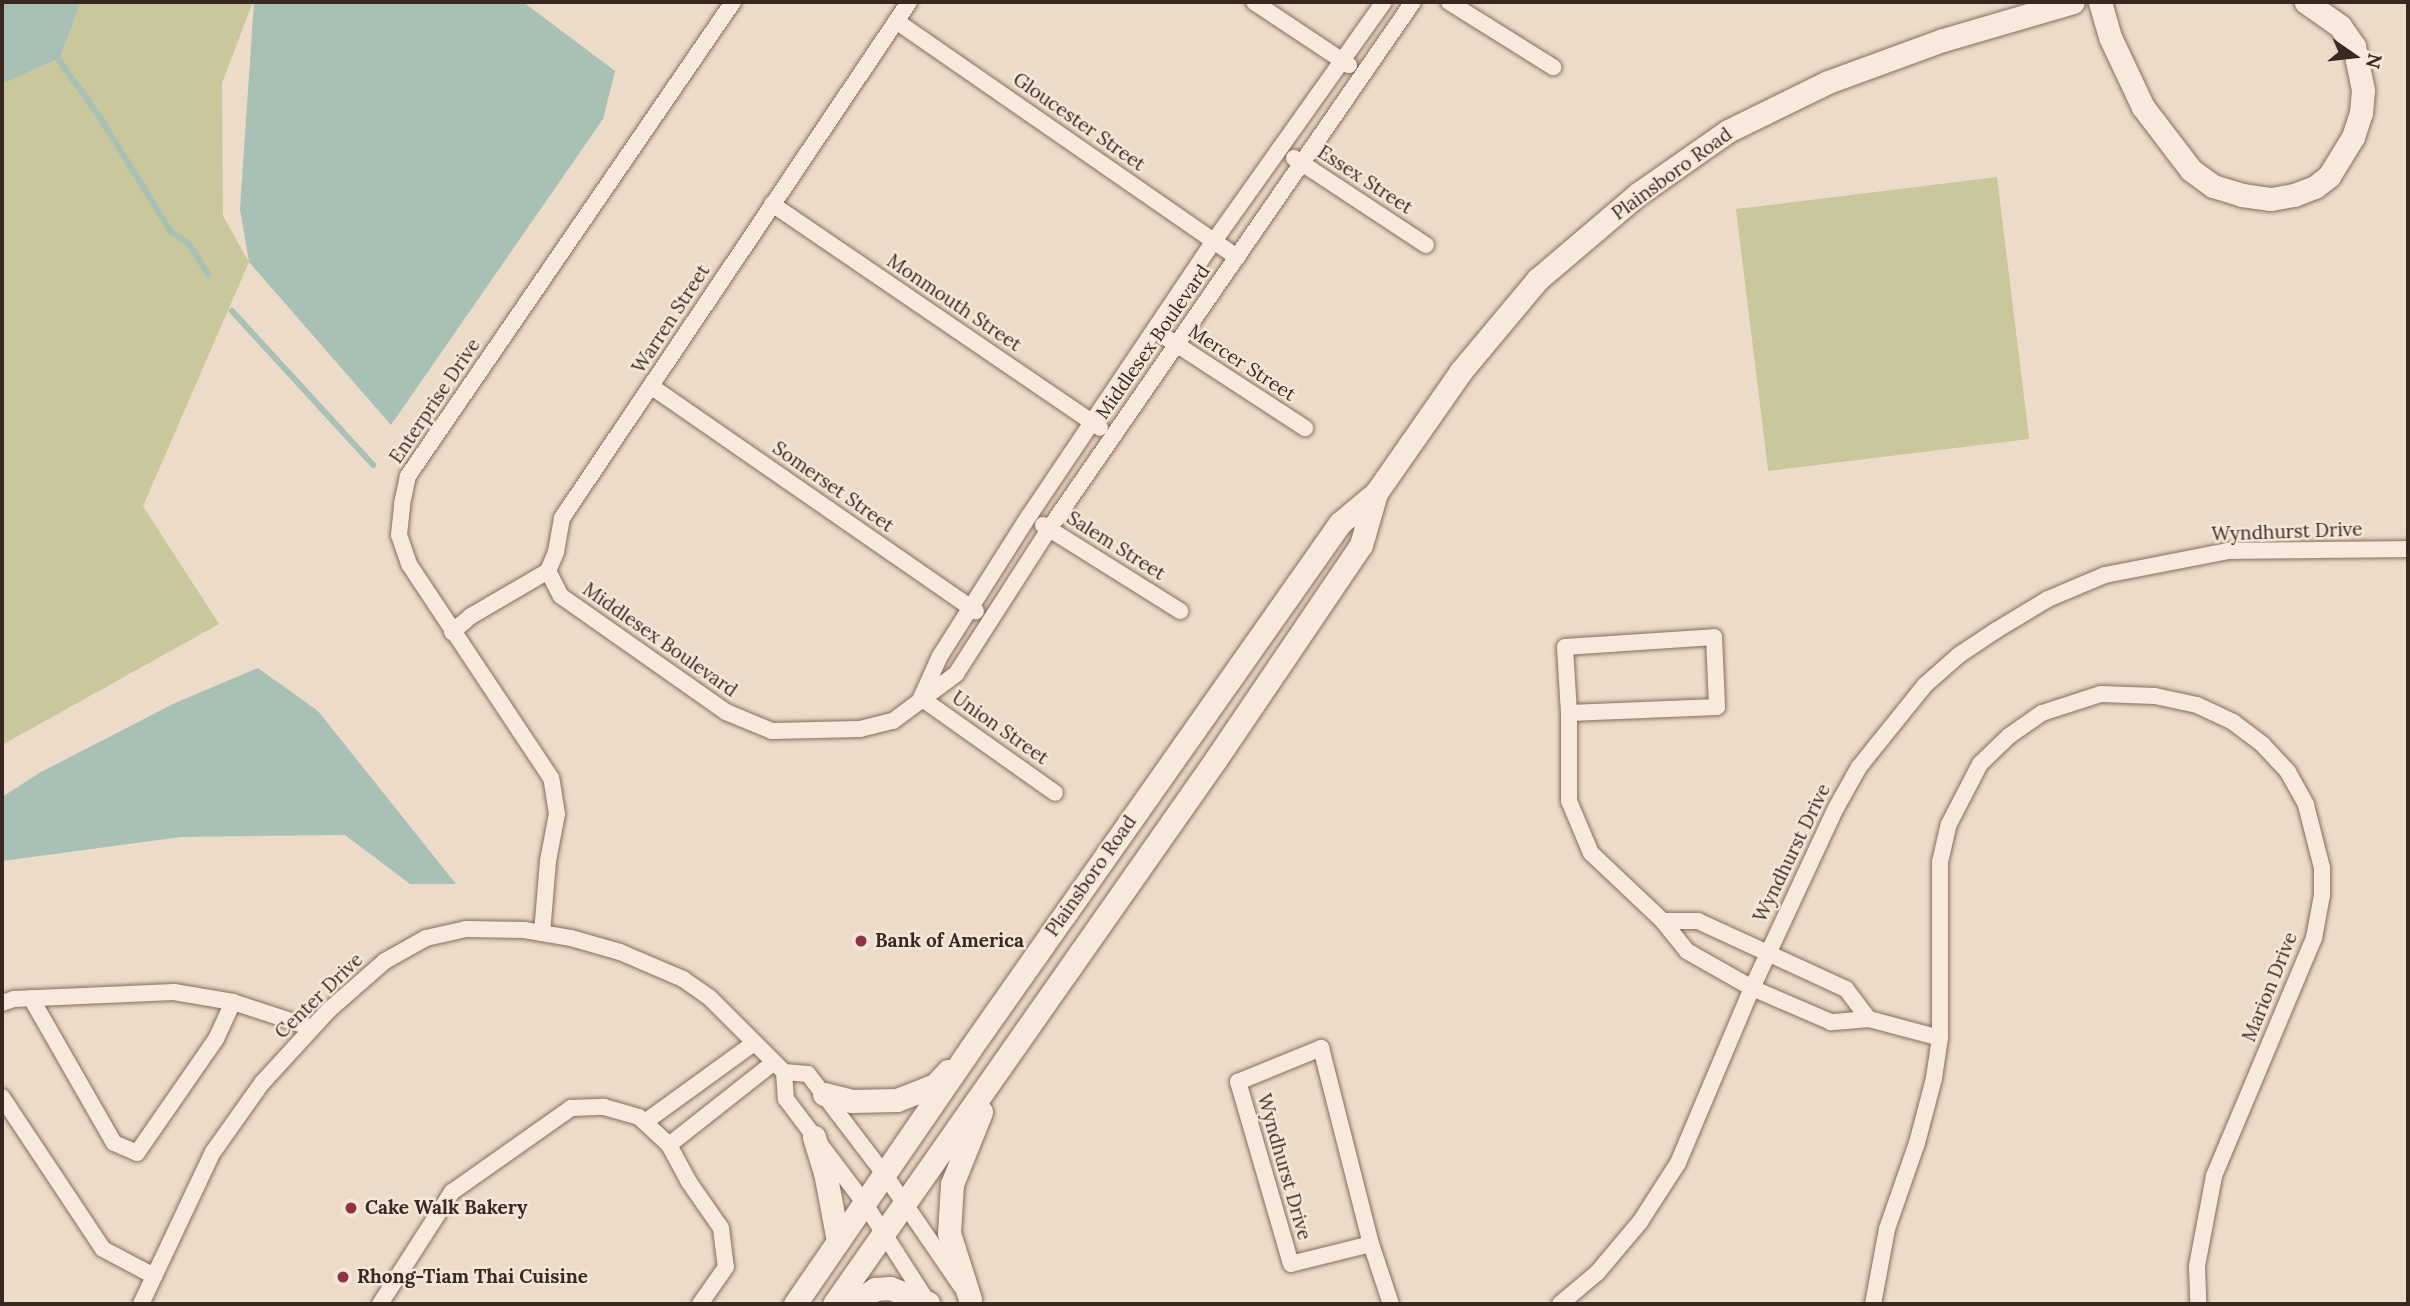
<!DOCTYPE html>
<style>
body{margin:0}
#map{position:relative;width:2410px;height:1306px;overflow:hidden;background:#ecdbc9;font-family:Lora,serif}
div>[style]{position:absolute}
.green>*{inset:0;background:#cac79d;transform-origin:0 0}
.water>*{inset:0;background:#a9c0b5}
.stream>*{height:6px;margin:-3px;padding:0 3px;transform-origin:3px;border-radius:3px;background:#a9c0b5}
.roads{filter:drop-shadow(0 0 2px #876d5f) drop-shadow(0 0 2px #876d5f)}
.street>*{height:16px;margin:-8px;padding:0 8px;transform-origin:8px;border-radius:8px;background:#f7eadc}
.secondary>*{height:23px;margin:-11.5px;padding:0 11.5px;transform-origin:11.5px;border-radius:11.5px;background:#f7eadc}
.dots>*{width:19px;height:19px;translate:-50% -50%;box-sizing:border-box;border:4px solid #f4e7d8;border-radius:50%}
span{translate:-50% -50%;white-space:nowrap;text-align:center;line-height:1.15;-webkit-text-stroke:5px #f4e7d8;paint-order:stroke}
.street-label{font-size:19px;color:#382821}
.poi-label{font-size:19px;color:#382821;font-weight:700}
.left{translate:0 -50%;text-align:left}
.frame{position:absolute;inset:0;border:4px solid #382821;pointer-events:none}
.north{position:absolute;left:2319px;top:21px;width:70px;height:70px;-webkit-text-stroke:5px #f4e7d8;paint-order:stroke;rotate:104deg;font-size:19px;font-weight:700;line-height:28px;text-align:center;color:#382821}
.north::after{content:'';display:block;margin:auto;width:24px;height:32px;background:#382821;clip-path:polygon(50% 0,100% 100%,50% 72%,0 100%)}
</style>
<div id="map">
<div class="green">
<i style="clip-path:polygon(81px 2px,253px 2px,222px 83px,223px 216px,249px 262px,143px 506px,219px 624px,2px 745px,2px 84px,60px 58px)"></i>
<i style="left:1997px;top:177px;width:264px;height:263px;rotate:83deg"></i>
</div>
<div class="water">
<i style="clip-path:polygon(2px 2px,81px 2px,60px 58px,2px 84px)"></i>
<i style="clip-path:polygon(254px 2px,523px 2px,615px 71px,603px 119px,391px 425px,249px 262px,240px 209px)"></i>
<i style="clip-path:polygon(258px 668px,318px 711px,456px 884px,410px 884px,345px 835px,181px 837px,2px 861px,2px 797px,41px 772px,175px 703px)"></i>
</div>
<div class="stream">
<i style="left:54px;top:53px;width:81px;rotate:54.5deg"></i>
<i style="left:101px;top:119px;width:133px;rotate:58.2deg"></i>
<i style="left:171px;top:232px;width:20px;rotate:33deg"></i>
<i style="left:188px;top:243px;width:37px;rotate:57deg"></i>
<i style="left:232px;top:311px;width:209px;rotate:47.5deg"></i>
</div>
<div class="roads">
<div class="street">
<i style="left:1254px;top:2px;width:114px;rotate:33.6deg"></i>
<i style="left:1449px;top:2px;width:123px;rotate:32deg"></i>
<i style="left:896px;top:21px;width:415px;rotate:34.7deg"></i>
<i style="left:1294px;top:158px;width:158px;rotate:33.4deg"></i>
<i style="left:772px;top:204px;width:397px;rotate:34.3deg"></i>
<i style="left:1156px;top:331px;width:178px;rotate:33.1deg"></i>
<i style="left:652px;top:387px;width:394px;rotate:34.7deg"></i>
<i style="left:1043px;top:525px;width:162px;rotate:32.1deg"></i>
<i style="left:548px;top:571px;width:28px;rotate:63deg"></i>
<i style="left:561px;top:596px;width:202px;rotate:35.1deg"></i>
<i style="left:726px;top:712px;width:50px;rotate:22.4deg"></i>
<i style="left:772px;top:731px;width:88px;rotate:-1.3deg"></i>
<i style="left:860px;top:729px;width:34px;rotate:-14deg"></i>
<i style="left:893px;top:721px;width:79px;rotate:-36.7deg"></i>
<i style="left:956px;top:674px;width:172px;rotate:-57.3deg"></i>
<i style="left:1049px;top:529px;width:640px;rotate:-55.37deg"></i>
<i style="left:452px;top:632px;width:25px;rotate:-40deg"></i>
<i style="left:471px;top:616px;width:89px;rotate:-30.3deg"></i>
<i style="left:548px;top:571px;width:21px;rotate:-67deg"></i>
<i style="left:556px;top:552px;width:35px;rotate:-80deg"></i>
<i style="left:562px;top:518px;width:622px;rotate:-56.08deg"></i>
<i style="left:1714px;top:637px;width:70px;rotate:87.5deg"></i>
<i style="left:1717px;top:707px;width:148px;rotate:177.7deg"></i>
<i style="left:1569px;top:713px;width:66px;rotate:-93.5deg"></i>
<i style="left:1565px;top:647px;width:149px;rotate:-3.8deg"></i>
<i style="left:921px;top:698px;width:46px;rotate:-65.7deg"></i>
<i style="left:940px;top:656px;width:166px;rotate:-57.6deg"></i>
<i style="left:1029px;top:516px;width:331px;rotate:-56.1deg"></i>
<i style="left:1214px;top:241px;width:293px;rotate:-54.6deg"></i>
<i style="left:921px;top:698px;width:164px;rotate:35.3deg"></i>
<i style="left:1569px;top:713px;width:88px;rotate:90deg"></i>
<i style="left:1569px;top:801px;width:56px;rotate:67.1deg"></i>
<i style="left:1591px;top:853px;width:99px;rotate:43.4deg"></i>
<i style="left:1663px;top:921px;width:35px"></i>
<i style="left:1698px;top:921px;width:163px;rotate:24.7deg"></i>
<i style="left:1846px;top:989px;width:38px;rotate:53deg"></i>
<i style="left:1869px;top:1019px;width:38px;rotate:175deg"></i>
<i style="left:1831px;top:1022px;width:86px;rotate:-156.7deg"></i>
<i style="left:1752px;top:988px;width:75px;rotate:-150.4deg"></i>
<i style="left:1687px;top:951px;width:38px;rotate:-129deg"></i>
<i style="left:542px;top:933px;width:72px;rotate:-85.2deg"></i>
<i style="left:548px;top:861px;width:48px;rotate:-79.2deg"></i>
<i style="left:557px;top:814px;width:36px;rotate:-99deg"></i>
<i style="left:551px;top:778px;width:257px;rotate:-123.6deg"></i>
<i style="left:409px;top:564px;width:31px;rotate:-109deg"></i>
<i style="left:399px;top:535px;width:31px;rotate:-84deg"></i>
<i style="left:402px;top:504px;width:29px;rotate:-78deg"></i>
<i style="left:408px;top:476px;width:575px;rotate:-55.56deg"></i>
<i style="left:31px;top:998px;width:167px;rotate:60.2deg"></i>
<i style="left:114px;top:1143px;width:25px;rotate:23deg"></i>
<i style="left:137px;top:1153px;width:139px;rotate:-55.3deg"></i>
<i style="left:216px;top:1039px;width:41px;rotate:-65.3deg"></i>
<i style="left:2px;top:1003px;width:13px;rotate:-18deg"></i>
<i style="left:14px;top:999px;width:160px;rotate:-2.5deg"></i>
<i style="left:174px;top:992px;width:60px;rotate:9.6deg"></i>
<i style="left:233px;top:1002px;width:83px;rotate:18.2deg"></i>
<i style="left:1869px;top:1019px;width:73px;rotate:15deg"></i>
<i style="left:1321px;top:1048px;width:202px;rotate:75.7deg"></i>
<i style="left:1371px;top:1244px;width:82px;rotate:166deg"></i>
<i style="left:1291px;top:1264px;width:190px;rotate:-106.2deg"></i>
<i style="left:1238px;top:1082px;width:90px;rotate:-22.3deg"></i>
<i style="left:784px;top:1072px;width:27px;rotate:86deg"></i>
<i style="left:786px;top:1099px;width:131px;rotate:53deg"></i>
<i style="left:865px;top:1204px;width:119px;rotate:57.4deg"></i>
<i style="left:2px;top:1097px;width:182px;rotate:56.4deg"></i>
<i style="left:103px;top:1249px;width:58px;rotate:27.9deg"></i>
<i style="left:645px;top:1122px;width:135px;rotate:-35.9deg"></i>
<i style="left:669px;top:1145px;width:132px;rotate:-38.3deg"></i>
<i style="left:1371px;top:1244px;width:63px;rotate:71.6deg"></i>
<i style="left:141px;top:1304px;width:168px;rotate:-64.7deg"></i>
<i style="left:213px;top:1152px;width:85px;rotate:-54.6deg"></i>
<i style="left:262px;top:1083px;width:99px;rotate:-47.5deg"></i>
<i style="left:329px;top:1010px;width:74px;rotate:-41.2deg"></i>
<i style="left:385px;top:961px;width:47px;rotate:-29.3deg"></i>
<i style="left:426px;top:938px;width:41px;rotate:-12.7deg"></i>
<i style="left:466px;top:929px;width:58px;rotate:1deg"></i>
<i style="left:524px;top:930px;width:48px;rotate:9.7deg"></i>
<i style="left:571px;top:938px;width:51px;rotate:15.9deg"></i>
<i style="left:620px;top:952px;width:69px;rotate:23.2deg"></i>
<i style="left:683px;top:979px;width:32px;rotate:35deg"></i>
<i style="left:709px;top:997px;width:106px;rotate:45deg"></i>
<i style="left:784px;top:1072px;width:24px;rotate:5deg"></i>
<i style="left:808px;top:1074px;width:127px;rotate:52.7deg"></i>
<i style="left:885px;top:1175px;width:135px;rotate:55.6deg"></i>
<i style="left:380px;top:1304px;width:133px;rotate:-57.3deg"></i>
<i style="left:452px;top:1192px;width:146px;rotate:-35.2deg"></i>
<i style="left:571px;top:1108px;width:33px;rotate:-2deg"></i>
<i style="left:604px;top:1107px;width:36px;rotate:16deg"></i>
<i style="left:639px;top:1117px;width:41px;rotate:43deg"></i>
<i style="left:669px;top:1145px;width:42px;rotate:61.6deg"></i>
<i style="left:689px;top:1182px;width:56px;rotate:55.2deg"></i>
<i style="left:721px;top:1228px;width:39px;rotate:83deg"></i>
<i style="left:726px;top:1267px;width:45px;rotate:125.1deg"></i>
<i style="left:1560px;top:1304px;width:48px;rotate:-40deg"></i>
<i style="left:1597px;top:1273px;width:67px;rotate:-49.9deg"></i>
<i style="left:1640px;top:1222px;width:70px;rotate:-57.2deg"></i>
<i style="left:1678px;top:1163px;width:190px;rotate:-67.1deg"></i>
<i style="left:1752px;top:988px;width:199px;rotate:-65deg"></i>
<i style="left:1836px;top:808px;width:47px;rotate:-60.7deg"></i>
<i style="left:1859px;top:767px;width:105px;rotate:-51.2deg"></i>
<i style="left:1925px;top:685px;width:45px;rotate:-41.4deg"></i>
<i style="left:1959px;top:655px;width:43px;rotate:-33.7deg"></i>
<i style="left:1995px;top:631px;width:62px;rotate:-31.1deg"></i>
<i style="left:2048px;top:599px;width:62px;rotate:-22.8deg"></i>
<i style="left:2105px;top:575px;width:125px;rotate:-11deg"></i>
<i style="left:2228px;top:551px;width:180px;rotate:-0.6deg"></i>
<i style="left:1873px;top:1304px;width:76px;rotate:-79.4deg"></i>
<i style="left:1887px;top:1229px;width:91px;rotate:-70.8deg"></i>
<i style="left:1917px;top:1143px;width:67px;rotate:-75.3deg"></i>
<i style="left:1934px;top:1078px;width:40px;rotate:-81.5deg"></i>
<i style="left:1940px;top:1038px;width:176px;rotate:-90deg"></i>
<i style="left:1940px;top:862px;width:39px;rotate:-77deg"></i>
<i style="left:1949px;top:824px;width:68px;rotate:-62.7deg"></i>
<i style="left:1980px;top:764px;width:40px;rotate:-44deg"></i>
<i style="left:2009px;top:736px;width:40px;rotate:-34.9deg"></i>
<i style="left:2042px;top:713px;width:62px;rotate:-17.9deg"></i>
<i style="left:2101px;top:694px;width:54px;rotate:2.1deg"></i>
<i style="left:2155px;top:696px;width:43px;rotate:12.1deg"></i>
<i style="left:2197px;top:705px;width:40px;rotate:25deg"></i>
<i style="left:2233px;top:722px;width:38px;rotate:37deg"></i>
<i style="left:2263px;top:745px;width:37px;rotate:47deg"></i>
<i style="left:2288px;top:772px;width:38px;rotate:61deg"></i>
<i style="left:2306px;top:805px;width:65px;rotate:75.7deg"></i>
<i style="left:2322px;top:868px;width:27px;rotate:90deg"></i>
<i style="left:2322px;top:895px;width:44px;rotate:100.5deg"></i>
<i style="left:2314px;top:938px;width:258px;rotate:112.8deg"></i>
<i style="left:2214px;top:1176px;width:92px;rotate:100.7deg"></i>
<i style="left:2197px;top:1266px;width:38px;rotate:88deg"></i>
</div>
<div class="secondary">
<i style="left:2100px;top:2px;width:36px;rotate:74deg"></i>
<i style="left:2110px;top:37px;width:77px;rotate:64.8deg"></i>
<i style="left:2143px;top:107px;width:79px;rotate:52.7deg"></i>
<i style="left:2191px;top:170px;width:27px;rotate:36deg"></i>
<i style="left:2213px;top:186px;width:30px;rotate:17deg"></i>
<i style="left:2242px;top:195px;width:29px;rotate:8deg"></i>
<i style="left:2271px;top:199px;width:23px;rotate:-10deg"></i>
<i style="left:2294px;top:195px;width:22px;rotate:-21deg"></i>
<i style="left:2315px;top:187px;width:18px;rotate:-38deg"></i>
<i style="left:2329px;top:176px;width:46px;rotate:-58.4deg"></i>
<i style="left:2353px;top:137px;width:25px;rotate:-72deg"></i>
<i style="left:2361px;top:113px;width:23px;rotate:-85deg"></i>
<i style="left:2363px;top:90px;width:45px;rotate:-101.6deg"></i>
<i style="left:2354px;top:46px;width:24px;rotate:-125deg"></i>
<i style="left:2340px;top:26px;width:42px;rotate:-144.8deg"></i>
<i style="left:824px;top:1094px;width:29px;rotate:14deg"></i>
<i style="left:852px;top:1101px;width:45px;rotate:-1.3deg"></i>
<i style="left:897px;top:1100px;width:41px;rotate:-21.5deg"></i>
<i style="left:935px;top:1085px;width:19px;rotate:-47deg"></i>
<i style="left:814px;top:1137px;width:37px;rotate:73deg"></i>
<i style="left:825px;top:1172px;width:70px;rotate:79.3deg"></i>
<i style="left:970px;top:1299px;width:69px;rotate:-107.7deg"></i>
<i style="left:949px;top:1233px;width:49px;rotate:-86.5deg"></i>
<i style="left:952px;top:1184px;width:78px;rotate:-68.1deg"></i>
<i style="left:795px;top:1304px;width:309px;rotate:-55.5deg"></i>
<i style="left:970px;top:1049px;width:643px;rotate:-54.88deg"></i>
<i style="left:1340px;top:523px;width:47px;rotate:-39.8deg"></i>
<i style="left:1376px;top:493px;width:149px;rotate:-55.1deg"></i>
<i style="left:1461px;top:371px;width:120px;rotate:-50.1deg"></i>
<i style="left:1538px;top:279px;width:131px;rotate:-40.4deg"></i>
<i style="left:1638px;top:194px;width:110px;rotate:-35deg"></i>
<i style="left:1728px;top:131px;width:111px;rotate:-26.1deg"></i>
<i style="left:1828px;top:82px;width:122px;rotate:-20.1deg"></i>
<i style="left:1943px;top:40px;width:135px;rotate:-16.3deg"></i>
<i style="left:834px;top:1304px;width:666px;rotate:-54.97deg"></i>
<i style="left:1216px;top:759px;width:258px;rotate:-55.9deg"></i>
<i style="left:1361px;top:545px;width:54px;rotate:-73.9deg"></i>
<i style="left:852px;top:1304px;width:27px;rotate:-33deg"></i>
<i style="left:875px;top:1289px;width:15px;rotate:-4deg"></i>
<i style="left:890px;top:1288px;width:41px;rotate:21.5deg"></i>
</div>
</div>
<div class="dots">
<i style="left:861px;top:941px;background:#923245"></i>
<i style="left:351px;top:1208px;background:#923245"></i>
<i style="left:343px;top:1277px;background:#923245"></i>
</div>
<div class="street-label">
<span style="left:1079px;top:122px;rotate:35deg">Gloucester Street</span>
<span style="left:1672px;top:174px;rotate:-36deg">Plainsboro Road</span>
<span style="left:1365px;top:180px;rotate:33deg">Essex Street</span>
<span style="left:954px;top:303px;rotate:34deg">Monmouth Street</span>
<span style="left:671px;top:319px;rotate:-57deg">Warren Street</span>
<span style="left:1153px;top:342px;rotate:-55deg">Middlesex Boulevard</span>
<span style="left:1242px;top:363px;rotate:33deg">Mercer Street</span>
<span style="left:435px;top:401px;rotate:-56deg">Enterprise Drive</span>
<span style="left:833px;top:487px;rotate:35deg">Somerset Street</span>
<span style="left:2287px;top:532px;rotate:-2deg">Wyndhurst Drive</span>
<span style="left:1116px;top:546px;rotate:32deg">Salem Street</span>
<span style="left:660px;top:640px;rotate:35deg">Middlesex Boulevard</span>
<span style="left:1000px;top:728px;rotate:35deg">Union Street</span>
<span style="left:1792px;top:853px;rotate:-64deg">Wyndhurst Drive</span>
<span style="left:1091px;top:876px;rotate:-55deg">Plainsboro Road</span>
<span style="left:2270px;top:987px;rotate:-68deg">Marion Drive</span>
<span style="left:319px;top:996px;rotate:-44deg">Center Drive</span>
<span style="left:1284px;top:1167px;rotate:74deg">Wyndhurst Drive</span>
</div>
<div class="poi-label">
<span class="left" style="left:875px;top:941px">Bank of America</span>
<span class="left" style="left:365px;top:1208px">Cake Walk Bakery</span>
<span class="left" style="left:357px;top:1277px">Rhong-Tiam Thai Cuisine</span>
</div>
<div class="frame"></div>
<div class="north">N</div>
</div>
